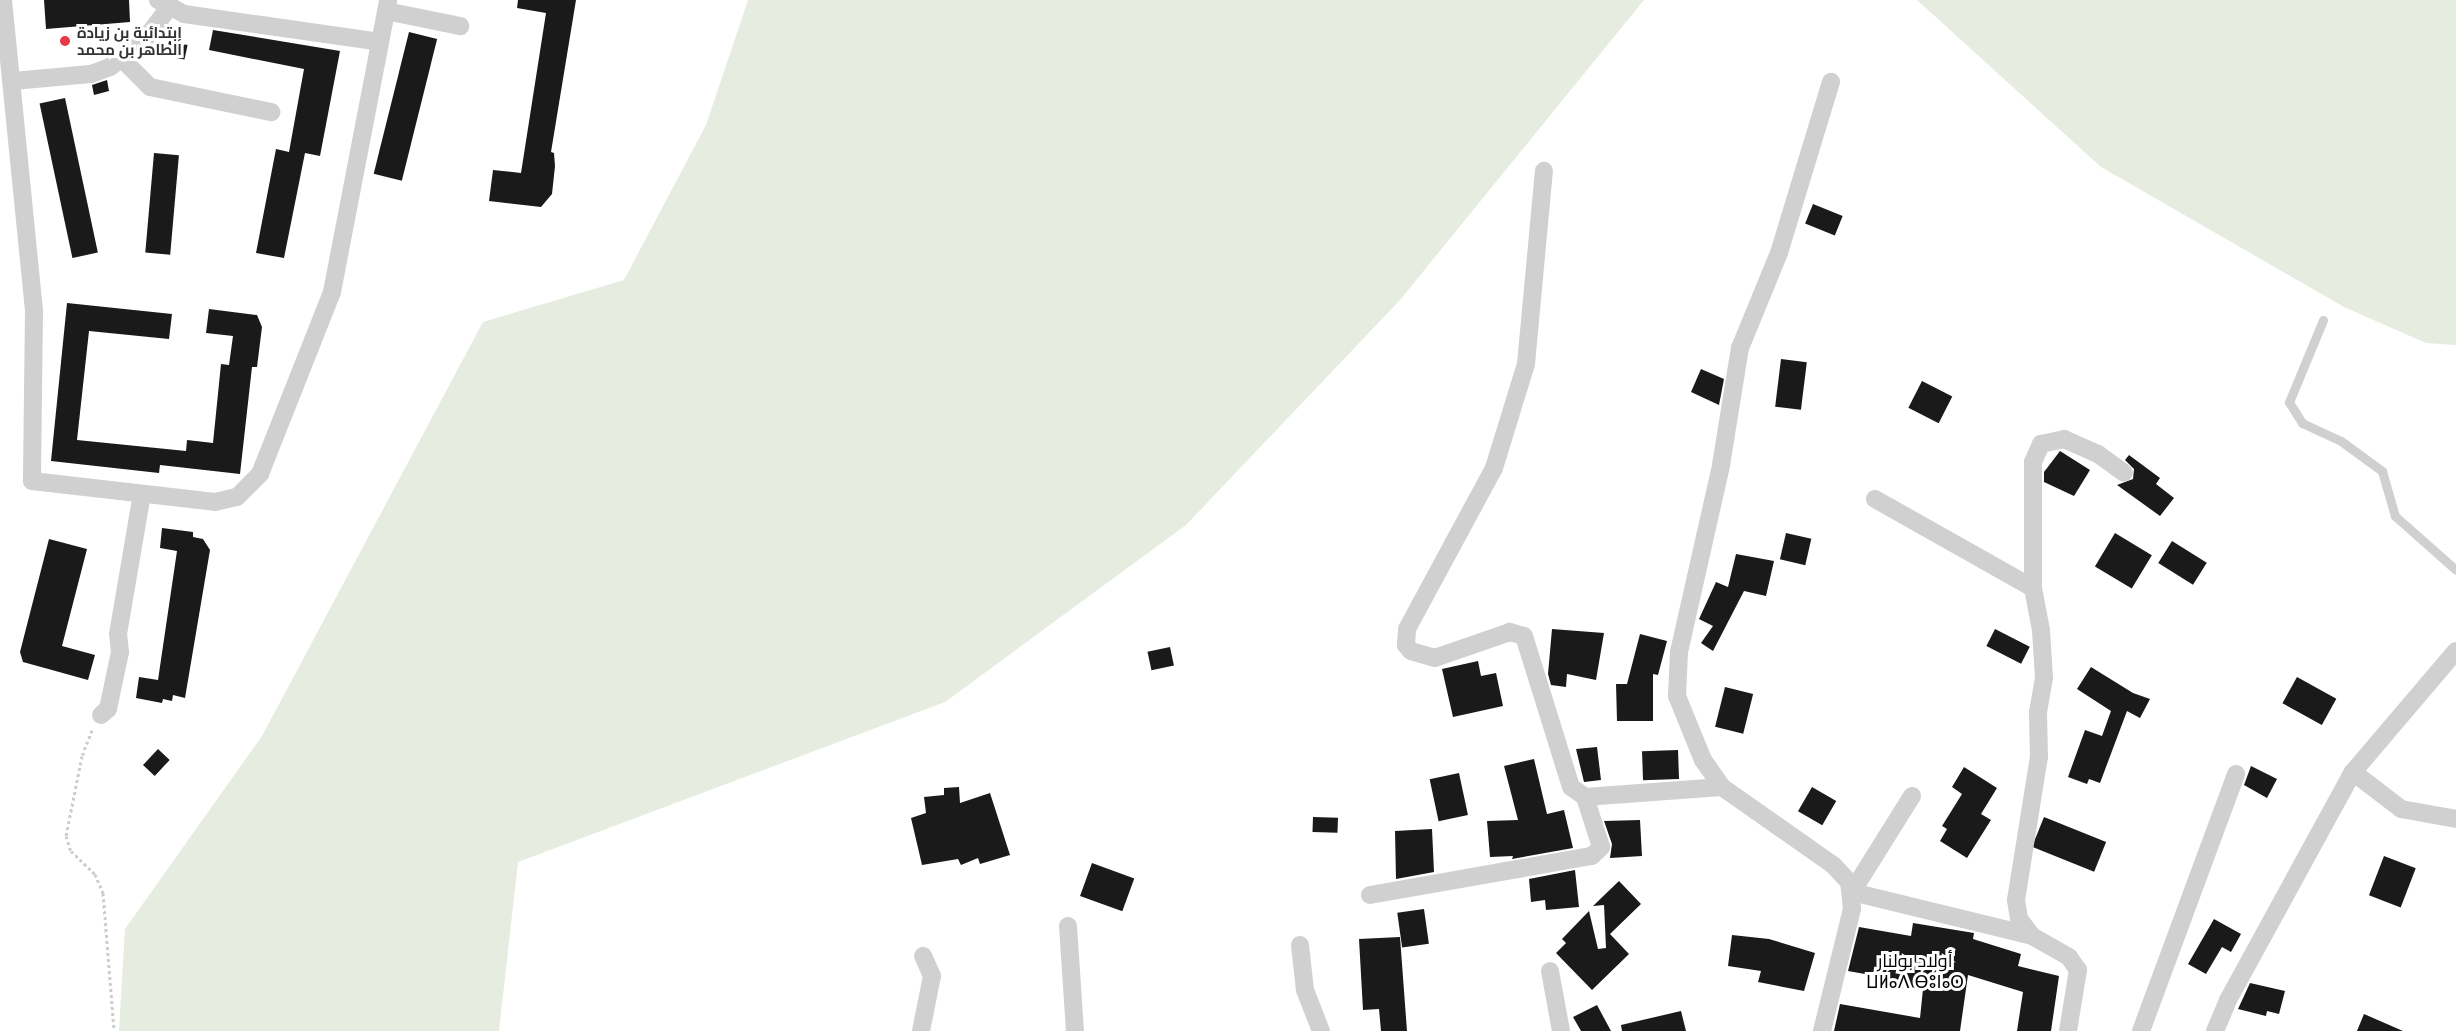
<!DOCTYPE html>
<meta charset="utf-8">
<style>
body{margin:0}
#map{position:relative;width:2456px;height:1031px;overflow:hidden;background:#fff;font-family:Lato,Cairo,"Noto Sans Tifinagh",sans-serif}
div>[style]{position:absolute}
.green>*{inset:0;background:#e6ecdf}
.building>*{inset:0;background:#1a1a1a;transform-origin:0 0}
.path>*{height:3px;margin-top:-1.5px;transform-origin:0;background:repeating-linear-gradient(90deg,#cdcdcd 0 3px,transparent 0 6px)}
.lane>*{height:9px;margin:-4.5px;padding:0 4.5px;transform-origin:4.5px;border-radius:4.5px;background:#d0d0d0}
.street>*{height:18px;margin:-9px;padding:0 9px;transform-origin:9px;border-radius:9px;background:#d0d0d0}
.dots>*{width:16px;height:16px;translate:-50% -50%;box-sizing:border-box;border:3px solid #fff;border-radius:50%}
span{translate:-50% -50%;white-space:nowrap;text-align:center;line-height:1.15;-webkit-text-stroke:6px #fff;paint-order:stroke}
.poi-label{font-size:15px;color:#333;font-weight:700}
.left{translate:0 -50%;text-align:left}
.quarter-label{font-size:18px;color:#000}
</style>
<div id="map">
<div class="green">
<i style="clip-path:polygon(748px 0,1644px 0,1400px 300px,1186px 525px,945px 702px,518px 862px,499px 1031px,119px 1031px,125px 929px,262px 736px,483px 322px,624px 280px,706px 125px)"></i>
<i style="clip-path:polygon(1917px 0,2456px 0,2456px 345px,2426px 343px,2344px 307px,2101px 167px)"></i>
</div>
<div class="building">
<i style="clip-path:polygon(44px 0,129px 0,130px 22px,46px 29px)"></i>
<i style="clip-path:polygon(518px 0,576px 0,551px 152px,554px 153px,555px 166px,552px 194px,541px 207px,489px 201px,493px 170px,521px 173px,546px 13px,517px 8px)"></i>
<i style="clip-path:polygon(213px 30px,340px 51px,320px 156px,305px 153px,284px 258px,256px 253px,276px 149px,289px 152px,304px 69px,209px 50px)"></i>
<i style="left:409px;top:32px;width:29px;height:146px;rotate:14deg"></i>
<i style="left:169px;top:41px;width:19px;height:15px;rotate:12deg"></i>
<i style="clip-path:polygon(107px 80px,109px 91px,94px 95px,92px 85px)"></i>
<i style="left:65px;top:98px;width:158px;height:26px;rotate:78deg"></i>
<i style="left:154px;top:153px;width:25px;height:100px;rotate:5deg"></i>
<i style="left:1813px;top:204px;width:32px;height:21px;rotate:22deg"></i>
<i style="clip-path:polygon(67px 303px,172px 314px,169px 339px,89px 331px,77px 440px,186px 451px,187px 440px,213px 443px,221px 364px,229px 365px,233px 336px,206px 333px,209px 309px,257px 315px,262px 327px,257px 367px,252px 367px,240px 474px,160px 465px,159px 473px,51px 461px)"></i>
<i style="left:1781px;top:359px;width:26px;height:48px;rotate:7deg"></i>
<i style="clip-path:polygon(1701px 369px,1724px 379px,1719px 405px,1691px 392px)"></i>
<i style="left:1922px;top:381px;width:34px;height:30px;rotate:27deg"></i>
<i style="clip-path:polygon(2060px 451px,2090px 470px,2074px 496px,2044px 482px,2044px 472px)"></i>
<i style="clip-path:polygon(2129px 455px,2160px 478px,2156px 484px,2174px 498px,2160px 516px,2117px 485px,2133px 479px,2134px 469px,2125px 460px)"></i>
<i style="clip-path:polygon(162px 528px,193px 532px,193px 537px,203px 539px,210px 550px,185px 698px,173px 695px,172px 701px,163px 699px,162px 703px,136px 698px,139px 677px,158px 680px,177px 551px,160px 548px)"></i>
<i style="left:1786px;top:533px;width:26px;height:27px;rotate:13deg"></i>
<i style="left:2115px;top:533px;width:43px;height:39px;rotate:31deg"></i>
<i style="clip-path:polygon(49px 539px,87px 549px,62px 646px,95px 655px,88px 680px,23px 662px,20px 652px)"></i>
<i style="left:2172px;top:541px;width:41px;height:26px;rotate:32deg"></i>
<i style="clip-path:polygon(1736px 554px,1774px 561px,1766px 596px,1744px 591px,1713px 651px,1701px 643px,1713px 626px,1699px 619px,1716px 582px,1728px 587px)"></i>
<i style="clip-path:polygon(1552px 629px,1604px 633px,1596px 680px,1567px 674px,1566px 687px,1551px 685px,1548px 674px)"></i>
<i style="left:1995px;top:629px;width:39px;height:19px;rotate:27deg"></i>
<i style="clip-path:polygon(1640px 634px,1667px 641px,1658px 675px,1653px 674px,1653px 721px,1617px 721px,1616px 684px,1627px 684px)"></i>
<i style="left:1170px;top:647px;width:19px;height:23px;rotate:78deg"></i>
<i style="clip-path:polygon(1478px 661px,1481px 676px,1496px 673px,1503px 706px,1453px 717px,1442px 669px)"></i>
<i style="clip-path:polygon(2091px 667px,2133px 693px,2150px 699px,2140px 718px,2127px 711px,2100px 783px,2089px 779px,2087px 784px,2068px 777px,2085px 730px,2102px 736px,2111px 711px,2077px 689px)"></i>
<i style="left:2297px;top:677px;width:45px;height:30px;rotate:29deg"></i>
<i style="left:1725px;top:687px;width:29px;height:41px;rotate:14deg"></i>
<i style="clip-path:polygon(1597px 747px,1601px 780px,1584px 782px,1576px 749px)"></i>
<i style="left:158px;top:749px;width:16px;height:22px;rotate:43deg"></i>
<i style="left:1678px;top:750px;width:29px;height:36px;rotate:88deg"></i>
<i style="clip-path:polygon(1534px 759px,1547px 814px,1564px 810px,1573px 848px,1512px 859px,1513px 856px,1490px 857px,1487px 821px,1518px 820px,1504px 766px)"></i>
<i style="clip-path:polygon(2251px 766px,2277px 779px,2267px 798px,2244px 785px)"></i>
<i style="clip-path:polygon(1964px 767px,1997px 788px,1981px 814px,1991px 820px,1967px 858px,1940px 841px,1947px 829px,1942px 826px,1962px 794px,1952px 787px)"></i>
<i style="left:1459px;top:773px;width:43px;height:30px;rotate:78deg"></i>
<i style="clip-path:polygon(959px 787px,960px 803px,990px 793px,1010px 855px,980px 864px,978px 858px,961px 865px,958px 859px,922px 865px,911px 818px,926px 813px,924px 797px,944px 795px,944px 788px)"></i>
<i style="left:1812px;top:787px;width:28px;height:28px;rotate:30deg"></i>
<i style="left:1313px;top:817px;width:25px;height:15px;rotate:2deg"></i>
<i style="left:2044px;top:817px;width:67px;height:32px;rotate:22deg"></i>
<i style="clip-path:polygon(1640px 820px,1642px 856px,1610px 858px,1612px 844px,1604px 821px)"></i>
<i style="clip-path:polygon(1432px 829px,1434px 872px,1396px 879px,1395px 831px)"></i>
<i style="left:2384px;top:856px;width:34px;height:42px;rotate:21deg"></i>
<i style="left:1092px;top:863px;width:45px;height:35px;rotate:20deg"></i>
<i style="clip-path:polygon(1575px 870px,1579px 907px,1546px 910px,1545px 900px,1531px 902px,1529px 879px)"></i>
<i style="clip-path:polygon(1619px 881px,1641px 904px,1610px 934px,1629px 954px,1592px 990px,1556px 953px,1566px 943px,1562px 939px,1589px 911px,1598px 949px,1606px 948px,1604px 905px,1593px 906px)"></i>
<i style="left:1424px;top:909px;width:35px;height:27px;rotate:82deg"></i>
<i style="clip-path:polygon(2214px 919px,2241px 934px,2231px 952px,2222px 947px,2206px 974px,2188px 964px)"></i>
<i style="clip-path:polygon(1913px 923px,1974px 933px,1973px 939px,2021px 954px,2018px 966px,2059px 976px,2051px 1031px,2017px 1031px,2023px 992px,1968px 975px,1960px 1031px,1834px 1031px,1840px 1004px,1920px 1018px,1923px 989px,1904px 986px,1904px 981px,1848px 971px,1859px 927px,1911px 936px)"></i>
<i style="clip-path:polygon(1732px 935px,1769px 939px,1815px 953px,1804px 991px,1758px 982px,1761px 971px,1728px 966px)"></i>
<i style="clip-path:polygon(1400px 937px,1407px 1031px,1381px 1031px,1379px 1009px,1363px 1010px,1359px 939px)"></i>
<i style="clip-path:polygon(2250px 983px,2285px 991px,2279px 1014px,2267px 1011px,2266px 1016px,2238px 1009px)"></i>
<i style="clip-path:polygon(1597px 1005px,1611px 1031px,1581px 1031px,1573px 1017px)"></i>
<i style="clip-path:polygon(1681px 1011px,1686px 1031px,1622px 1031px,1621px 1025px)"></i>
<i style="clip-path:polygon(2364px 1014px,2403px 1031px,2357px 1031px)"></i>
</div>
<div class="path">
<i style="left:92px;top:730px;width:28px;rotate:111deg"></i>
<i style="left:82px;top:756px;width:82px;rotate:101.3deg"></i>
<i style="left:66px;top:836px;width:16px;rotate:72deg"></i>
<i style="left:71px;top:851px;width:33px;rotate:44deg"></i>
<i style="left:95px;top:874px;width:21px;rotate:67deg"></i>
<i style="left:103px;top:893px;width:138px;rotate:85.4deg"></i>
</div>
<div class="lane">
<i style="left:2323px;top:320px;width:89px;rotate:112.5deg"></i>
<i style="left:2289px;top:402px;width:25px;rotate:58deg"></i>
<i style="left:2302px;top:423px;width:43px;rotate:24.8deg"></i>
<i style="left:2341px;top:441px;width:51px;rotate:36.2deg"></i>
<i style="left:2382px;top:471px;width:47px;rotate:73.9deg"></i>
<i style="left:2395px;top:516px;width:81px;rotate:41.5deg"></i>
</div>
<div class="street">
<i style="left:3px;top:0;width:313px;rotate:84.3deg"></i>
<i style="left:34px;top:311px;width:170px;rotate:90.7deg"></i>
<i style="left:32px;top:481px;width:184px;rotate:6.5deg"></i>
<i style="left:215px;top:502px;width:23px;rotate:-13deg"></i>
<i style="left:237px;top:497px;width:33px;rotate:-45deg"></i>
<i style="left:260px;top:474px;width:196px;rotate:-68.4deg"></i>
<i style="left:332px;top:292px;width:297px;rotate:-79.1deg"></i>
<i style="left:158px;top:0;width:30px;rotate:28deg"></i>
<i style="left:184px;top:14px;width:198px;rotate:8.1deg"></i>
<i style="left:386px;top:11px;width:76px;rotate:11.5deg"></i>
<i style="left:123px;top:60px;width:38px;rotate:45deg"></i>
<i style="left:150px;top:87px;width:124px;rotate:11.7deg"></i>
<i style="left:13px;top:81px;width:78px;rotate:-5.1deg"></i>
<i style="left:91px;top:74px;width:20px;rotate:-20deg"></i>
<i style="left:110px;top:67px;width:41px;rotate:-37.1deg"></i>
<i style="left:143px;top:42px;width:45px;rotate:-53.1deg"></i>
<i style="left:1875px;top:499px;width:181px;rotate:29.4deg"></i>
<i style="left:101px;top:715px;width:9px;rotate:-41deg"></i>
<i style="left:108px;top:709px;width:58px;rotate:-78.1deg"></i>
<i style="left:120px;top:652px;width:18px;rotate:-96deg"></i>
<i style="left:118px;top:634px;width:142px;rotate:-80.3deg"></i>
<i style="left:2353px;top:772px;width:61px;rotate:37.6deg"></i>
<i style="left:2401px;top:809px;width:56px;rotate:10.3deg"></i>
<i style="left:1912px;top:796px;width:113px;rotate:122deg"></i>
<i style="left:1852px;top:892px;width:185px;rotate:13.7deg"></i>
<i style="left:1585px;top:797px;width:137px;rotate:-4.2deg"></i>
<i style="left:1370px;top:895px;width:225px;rotate:-10deg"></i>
<i style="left:1592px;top:856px;width:13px;rotate:-45deg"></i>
<i style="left:1601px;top:847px;width:52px;rotate:-107.7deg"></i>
<i style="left:1585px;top:797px;width:17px;rotate:-144deg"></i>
<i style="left:1571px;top:787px;width:158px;rotate:-107.3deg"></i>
<i style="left:1524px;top:636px;width:15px;rotate:-164deg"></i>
<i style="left:1510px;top:632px;width:79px;rotate:160.9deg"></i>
<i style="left:1435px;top:658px;width:25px;rotate:-164deg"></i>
<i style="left:1411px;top:651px;width:8px;rotate:-130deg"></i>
<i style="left:1406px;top:645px;width:16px;rotate:-86deg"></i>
<i style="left:1407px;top:629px;width:183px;rotate:-61.6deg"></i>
<i style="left:1494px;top:468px;width:109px;rotate:-72.9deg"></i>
<i style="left:1526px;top:364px;width:194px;rotate:-84.7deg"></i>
<i style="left:1068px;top:926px;width:105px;rotate:86.2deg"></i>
<i style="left:1300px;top:945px;width:45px;rotate:83.7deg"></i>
<i style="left:1305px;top:990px;width:44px;rotate:68.7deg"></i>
<i style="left:1550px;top:971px;width:61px;rotate:79.6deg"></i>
<i style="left:921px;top:1031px;width:56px;rotate:-78.7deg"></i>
<i style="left:932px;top:976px;width:22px;rotate:-114deg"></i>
<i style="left:1822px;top:1031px;width:126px;rotate:-76.2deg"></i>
<i style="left:1852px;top:909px;width:27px;rotate:-96deg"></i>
<i style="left:1849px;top:882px;width:23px;rotate:-133deg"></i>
<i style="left:1833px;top:865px;width:136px;rotate:-144.9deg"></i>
<i style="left:1722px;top:787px;width:33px;rotate:-125deg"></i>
<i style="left:1703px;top:760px;width:69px;rotate:-112.1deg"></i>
<i style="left:1677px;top:696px;width:44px;rotate:-87.4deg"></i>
<i style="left:1679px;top:652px;width:192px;rotate:-77.3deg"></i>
<i style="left:1721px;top:465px;width:119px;rotate:-80.8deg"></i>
<i style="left:1740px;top:348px;width:103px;rotate:-67.7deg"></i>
<i style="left:1779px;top:253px;width:179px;rotate:-73.1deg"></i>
<i style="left:2068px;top:1031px;width:62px;rotate:-80.7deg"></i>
<i style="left:2078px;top:970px;width:16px;rotate:-125deg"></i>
<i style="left:2069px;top:957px;width:43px;rotate:-150.4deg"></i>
<i style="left:2032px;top:936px;width:21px;rotate:-127deg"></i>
<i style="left:2019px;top:919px;width:19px;rotate:-99deg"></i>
<i style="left:2016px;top:900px;width:145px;rotate:-80.9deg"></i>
<i style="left:2039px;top:757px;width:45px;rotate:-91.3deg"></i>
<i style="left:2038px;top:712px;width:35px;rotate:-80deg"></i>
<i style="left:2044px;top:678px;width:48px;rotate:-93.6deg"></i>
<i style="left:2041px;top:630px;width:43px;rotate:-100.8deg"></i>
<i style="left:2033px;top:588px;width:126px;rotate:-90deg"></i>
<i style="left:2033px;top:462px;width:20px;rotate:-66deg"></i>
<i style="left:2041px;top:444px;width:24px;rotate:-12deg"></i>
<i style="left:2064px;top:439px;width:37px;rotate:24deg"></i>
<i style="left:2098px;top:454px;width:32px;rotate:36deg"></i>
<i style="left:2141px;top:1031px;width:274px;rotate:-69.7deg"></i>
<i style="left:2215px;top:1031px;width:34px;rotate:-67deg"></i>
<i style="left:2228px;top:1000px;width:260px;rotate:-61.3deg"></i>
<i style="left:2353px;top:772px;width:159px;rotate:-49.6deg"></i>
</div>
<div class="dots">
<i style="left:65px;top:41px;background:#e63946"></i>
</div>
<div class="poi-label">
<span class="left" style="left:77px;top:41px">إبتدائية بن زيادة<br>الطاهر بن محمد</span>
</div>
<div class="quarter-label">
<span style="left:1915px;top:971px">أولاد بولنار<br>ⵡⵍⴰⴷ ⴱⵓⵏⴰⵔ</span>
</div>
</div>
